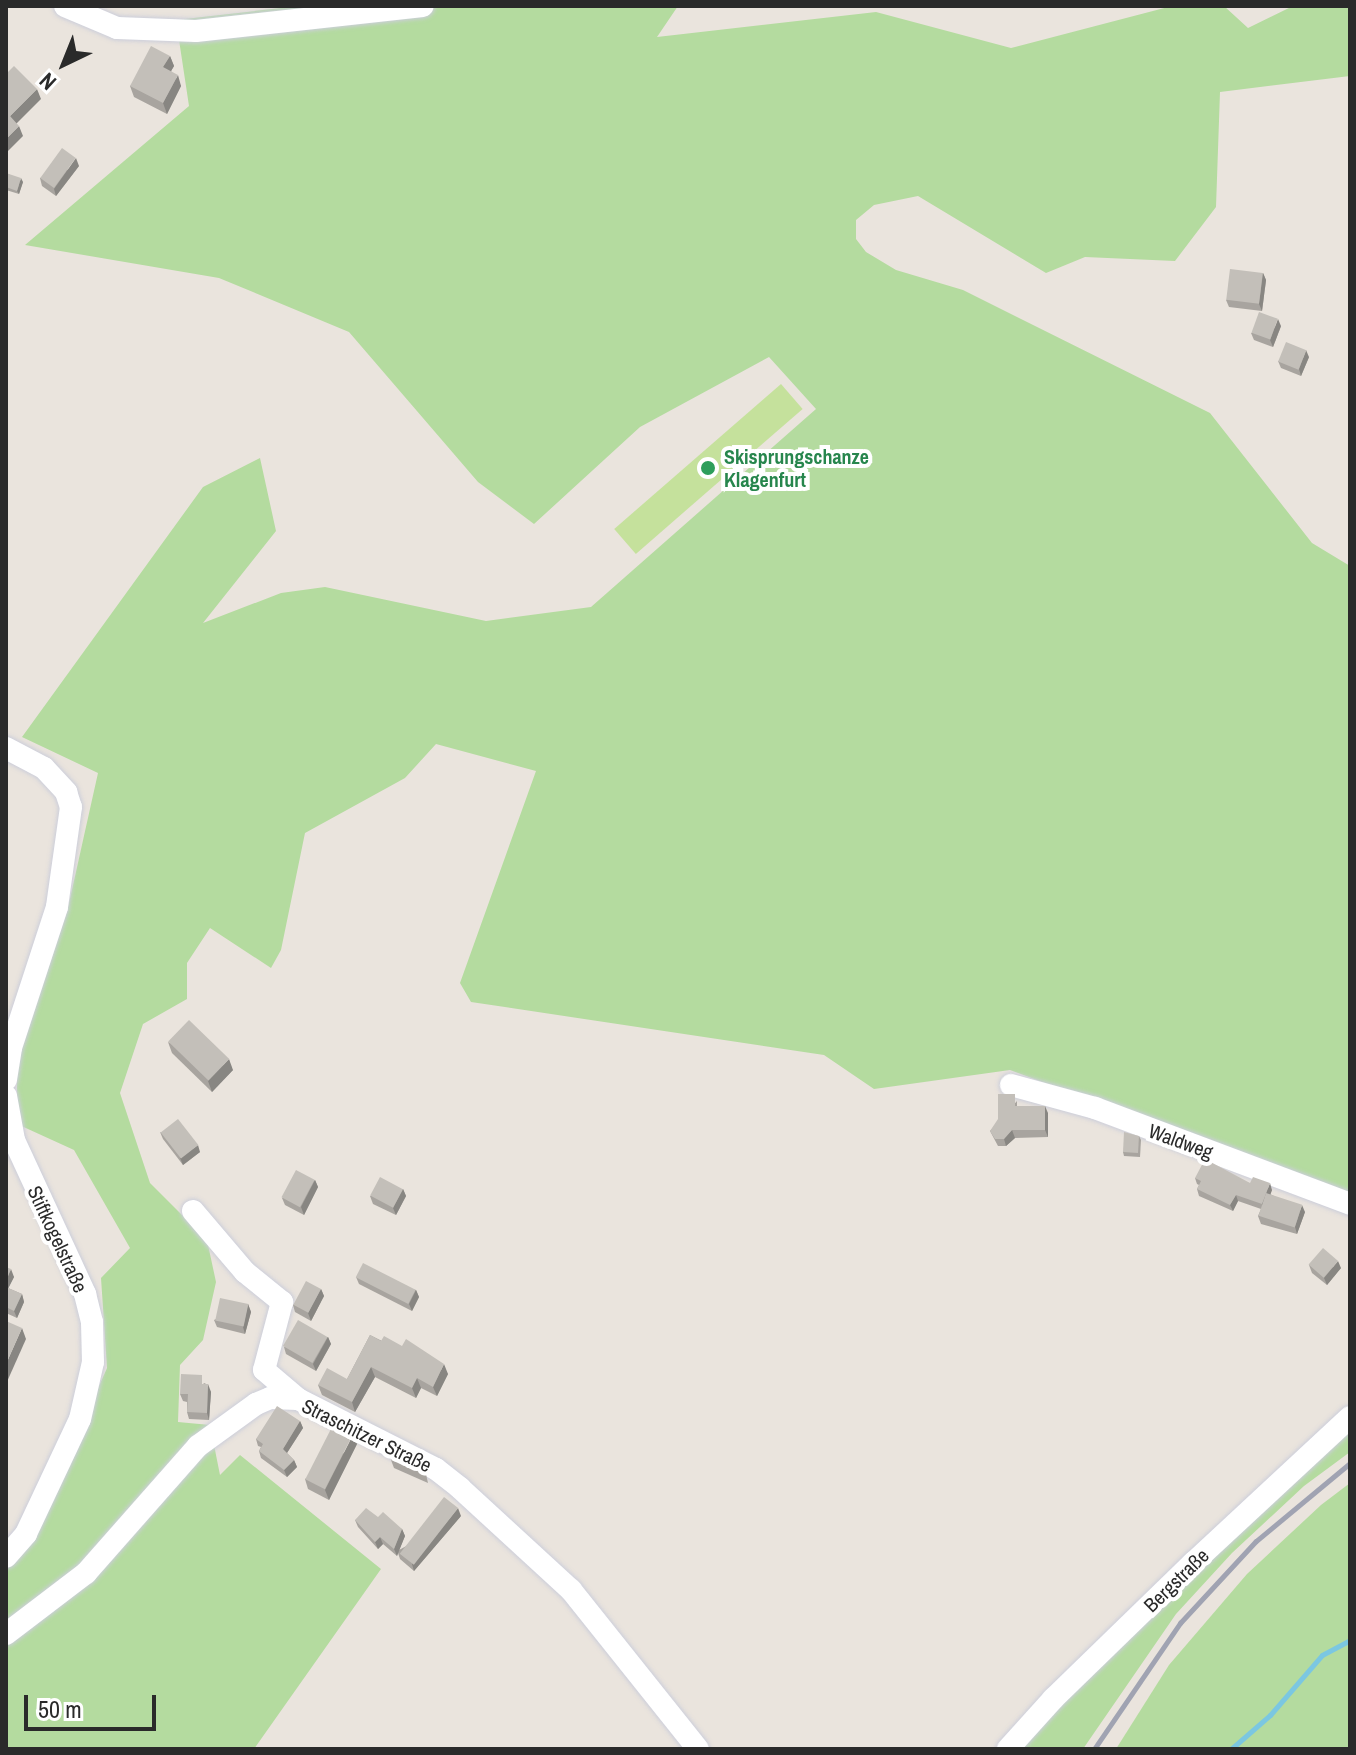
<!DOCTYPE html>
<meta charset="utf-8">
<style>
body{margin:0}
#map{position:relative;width:1356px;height:1755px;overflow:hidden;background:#eae4dd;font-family:"Archivo Narrow",sans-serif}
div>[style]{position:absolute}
.green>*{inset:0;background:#b4db9f}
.pitch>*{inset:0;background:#c5e19c;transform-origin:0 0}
.stream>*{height:5px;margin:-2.5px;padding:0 2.5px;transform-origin:2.5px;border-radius:2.5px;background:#7bc7e1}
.roads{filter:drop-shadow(0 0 2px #ccceda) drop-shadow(0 0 2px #ccceda)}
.minor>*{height:22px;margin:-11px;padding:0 11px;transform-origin:11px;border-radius:11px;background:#fff}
.rail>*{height:5px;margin:-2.5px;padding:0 2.5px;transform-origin:2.5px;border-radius:2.5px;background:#a0a3b2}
.wall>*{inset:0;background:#a8a49f}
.shaded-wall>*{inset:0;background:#888682}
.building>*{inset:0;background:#c3bfb9;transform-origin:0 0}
.dots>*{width:22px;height:22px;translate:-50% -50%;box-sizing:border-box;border:4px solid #fff;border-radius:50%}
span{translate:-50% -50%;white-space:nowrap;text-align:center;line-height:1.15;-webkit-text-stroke:8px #fff;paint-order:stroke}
.leisure-label{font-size:20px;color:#27864d;font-weight:700}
.left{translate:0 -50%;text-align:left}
.street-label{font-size:20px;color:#2a2a2a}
.frame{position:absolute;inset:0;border:8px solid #2a2a2a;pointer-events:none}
.north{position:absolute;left:24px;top:24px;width:80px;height:80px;-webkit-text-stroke:6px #fff;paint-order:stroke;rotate:223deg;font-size:22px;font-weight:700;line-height:32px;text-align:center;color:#2a2a2a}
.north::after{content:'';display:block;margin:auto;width:28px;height:36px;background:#2a2a2a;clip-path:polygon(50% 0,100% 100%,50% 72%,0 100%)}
.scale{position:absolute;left:24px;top:1695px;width:132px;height:36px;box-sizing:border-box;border:4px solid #2a2a2a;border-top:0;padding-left:10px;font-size:24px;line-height:28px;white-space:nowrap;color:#2a2a2a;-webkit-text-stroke:6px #fff;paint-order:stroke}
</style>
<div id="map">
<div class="green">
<i style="clip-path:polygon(299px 6px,678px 6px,657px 37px,876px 12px,1011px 48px,1172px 6px,1224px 6px,1248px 28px,1293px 6px,1350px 6px,1350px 76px,1220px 92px,1216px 207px,1175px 261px,1085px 257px,1046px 273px,918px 196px,874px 205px,856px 220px,856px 239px,866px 252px,896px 270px,963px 290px,1210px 413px,1312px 543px,1350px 566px,1350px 1196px,1010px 1070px,874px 1089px,824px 1055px,471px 1002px,460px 983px,536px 771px,436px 744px,405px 778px,305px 833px,281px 950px,271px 968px,210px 928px,187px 963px,187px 999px,143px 1024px,120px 1093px,150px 1183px,207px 1240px,216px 1282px,203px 1340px,180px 1365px,178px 1422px,210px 1425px,220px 1475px,240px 1455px,381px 1569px,254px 1749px,6px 1749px,6px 1571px,30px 1542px,107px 1368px,101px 1278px,130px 1248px,74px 1150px,17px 1124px,17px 1059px,67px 912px,98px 773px,22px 737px,203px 487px,260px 458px,276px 531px,203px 623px,281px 593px,325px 587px,486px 621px,591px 607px,816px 409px,769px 357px,640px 427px,534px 524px,478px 482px,349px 332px,219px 278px,25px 245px,189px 106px,176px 20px)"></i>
<i style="clip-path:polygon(1350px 1424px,1350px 1452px,1304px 1486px,1232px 1553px,1176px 1614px,1083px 1749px,1016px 1749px)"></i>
<i style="clip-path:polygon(1350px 1483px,1350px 1749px,1116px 1749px,1169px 1665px,1247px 1574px,1321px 1505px)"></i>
</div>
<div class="pitch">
<i style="left:781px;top:384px;width:33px;height:221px;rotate:49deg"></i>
</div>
<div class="stream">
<i style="left:1231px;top:1749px;width:52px;rotate:-41.1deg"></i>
<i style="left:1270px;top:1715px;width:79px;rotate:-49.1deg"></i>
<i style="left:1322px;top:1655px;width:32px;rotate:-28deg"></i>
</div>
<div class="roads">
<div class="minor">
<i style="left:65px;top:6px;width:56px;rotate:22.9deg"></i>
<i style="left:117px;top:28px;width:79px;rotate:2.2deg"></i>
<i style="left:196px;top:31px;width:228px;rotate:-6.3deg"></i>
<i style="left:6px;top:748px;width:43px;rotate:27.8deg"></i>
<i style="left:44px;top:768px;width:33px;rotate:47deg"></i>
<i style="left:66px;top:792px;width:16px;rotate:72deg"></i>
<i style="left:71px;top:807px;width:101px;rotate:98deg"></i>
<i style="left:57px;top:907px;width:148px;rotate:108.1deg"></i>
<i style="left:11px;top:1048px;width:32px;rotate:99deg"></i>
<i style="left:1011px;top:1085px;width:87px;rotate:15.3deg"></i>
<i style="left:1095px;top:1108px;width:272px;rotate:20.6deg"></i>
<i style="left:6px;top:1096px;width:45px;rotate:79.7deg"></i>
<i style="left:14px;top:1140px;width:170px;rotate:65.2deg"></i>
<i style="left:85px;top:1294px;width:29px;rotate:76deg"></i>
<i style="left:92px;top:1322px;width:40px;rotate:88.6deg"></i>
<i style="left:93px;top:1362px;width:58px;rotate:102.8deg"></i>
<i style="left:80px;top:1419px;width:127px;rotate:115.2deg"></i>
<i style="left:26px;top:1534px;width:30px;rotate:131deg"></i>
<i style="left:193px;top:1211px;width:80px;rotate:49.6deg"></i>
<i style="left:245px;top:1272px;width:48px;rotate:39deg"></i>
<i style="left:282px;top:1302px;width:70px;rotate:104.8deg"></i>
<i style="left:264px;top:1370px;width:45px;rotate:40.5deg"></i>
<i style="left:6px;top:1634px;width:101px;rotate:-37.3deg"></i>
<i style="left:86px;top:1573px;width:169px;rotate:-48.6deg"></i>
<i style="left:198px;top:1446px;width:72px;rotate:-35.9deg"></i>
<i style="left:256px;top:1404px;width:15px;rotate:-23deg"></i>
<i style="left:270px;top:1398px;width:28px;rotate:2deg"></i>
<i style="left:298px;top:1399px;width:155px;rotate:26.9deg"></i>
<i style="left:436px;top:1469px;width:31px;rotate:38deg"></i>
<i style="left:460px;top:1488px;width:151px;rotate:42.6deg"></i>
<i style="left:571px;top:1590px;width:203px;rotate:51.4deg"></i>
<i style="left:1008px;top:1749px;width:67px;rotate:-48deg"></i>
<i style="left:1053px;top:1699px;width:195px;rotate:-44.2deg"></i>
<i style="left:1193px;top:1563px;width:214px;rotate:-42.9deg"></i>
</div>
</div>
<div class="rail">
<i style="left:1094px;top:1749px;width:153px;rotate:-55.7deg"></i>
<i style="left:1180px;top:1623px;width:112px;rotate:-47.2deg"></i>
<i style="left:1256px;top:1541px;width:122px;rotate:-39.7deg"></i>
</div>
<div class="wall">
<i style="clip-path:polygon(170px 56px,174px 66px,171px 71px,181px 86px,167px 114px,134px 97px,130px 86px)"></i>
<i style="clip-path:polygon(79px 166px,56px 196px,42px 186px,40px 178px)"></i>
<i style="clip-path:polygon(6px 173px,23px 182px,19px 194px,6px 190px)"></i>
<i style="clip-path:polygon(1263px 273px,1266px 280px,1262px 311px,1229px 307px,1226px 300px)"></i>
<i style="clip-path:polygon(1281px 326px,1273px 347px,1254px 340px,1251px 333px)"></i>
<i style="clip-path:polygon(1309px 357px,1301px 376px,1281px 368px,1278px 361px)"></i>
<i style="clip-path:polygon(168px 1042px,233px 1070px,212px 1092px,172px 1053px)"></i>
<i style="clip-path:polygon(1017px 1101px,1017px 1106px,1048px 1113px,1048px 1137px,1015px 1138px,1006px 1146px,998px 1146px,990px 1131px)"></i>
<i style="clip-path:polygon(160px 1132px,200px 1152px,183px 1165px,163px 1139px)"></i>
<i style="clip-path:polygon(1139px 1136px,1141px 1140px,1140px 1157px,1124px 1156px,1123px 1152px)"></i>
<i style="clip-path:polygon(1195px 1178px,1250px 1183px,1272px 1190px,1270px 1194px,1305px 1212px,1297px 1234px,1261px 1224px,1258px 1216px,1261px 1209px,1238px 1201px,1233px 1211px,1199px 1196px,1197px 1189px,1199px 1185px,1197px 1184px)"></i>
<i style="clip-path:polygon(315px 1180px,318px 1187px,304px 1215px,285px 1205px,282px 1198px)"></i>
<i style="clip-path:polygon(403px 1189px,406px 1196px,396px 1215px,373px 1204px,370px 1196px)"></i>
<i style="clip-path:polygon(1309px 1265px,1341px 1268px,1327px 1285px,1312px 1273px)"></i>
<i style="clip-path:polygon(6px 1267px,14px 1277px,8px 1288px,22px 1294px,24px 1302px,17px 1318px,6px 1313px)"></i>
<i style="clip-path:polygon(356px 1277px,416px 1290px,419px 1297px,412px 1311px,359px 1284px)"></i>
<i style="clip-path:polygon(321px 1289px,324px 1296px,311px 1321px,295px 1312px,293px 1305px)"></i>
<i style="clip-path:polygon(248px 1304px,251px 1312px,245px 1334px,217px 1327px,214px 1320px)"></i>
<i style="clip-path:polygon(370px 1335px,448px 1374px,437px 1396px,421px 1388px,416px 1398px,375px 1377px,355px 1412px,322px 1395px,318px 1385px,347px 1379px)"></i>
<i style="clip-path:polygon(328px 1337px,331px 1344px,316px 1371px,286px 1354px,284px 1347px)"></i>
<i style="clip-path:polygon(205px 1383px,211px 1392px,209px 1420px,189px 1419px,187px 1412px,187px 1402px,183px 1401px,180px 1394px)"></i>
<i style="clip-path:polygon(300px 1421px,303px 1428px,287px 1453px,294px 1460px,297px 1467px,287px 1477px,261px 1458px,259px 1451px,261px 1447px,258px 1446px,256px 1439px)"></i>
<i style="clip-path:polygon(357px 1444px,329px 1500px,308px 1489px,305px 1479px)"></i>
<i style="clip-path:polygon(391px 1460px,426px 1474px,428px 1483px,394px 1468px)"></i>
<i style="clip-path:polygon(461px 1516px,414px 1571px,400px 1559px,398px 1553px,397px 1556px,383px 1544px,378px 1549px,358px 1527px,355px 1520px,378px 1517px,402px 1529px,405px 1536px,399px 1550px)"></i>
</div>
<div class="shaded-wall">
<i style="clip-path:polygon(170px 56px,174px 66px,167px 78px,163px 67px)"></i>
<i style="clip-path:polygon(178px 75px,181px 86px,167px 114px,163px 103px)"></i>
<i style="clip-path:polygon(37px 89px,41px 99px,13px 127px,10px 116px)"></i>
<i style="clip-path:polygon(19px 126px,23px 136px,6px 153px,6px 139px)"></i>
<i style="clip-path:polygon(76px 158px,79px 166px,56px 196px,54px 189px)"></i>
<i style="clip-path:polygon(21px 178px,23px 182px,19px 194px,17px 191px)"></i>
<i style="clip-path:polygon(1263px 273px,1266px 280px,1262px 311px,1259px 304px)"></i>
<i style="clip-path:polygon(1278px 319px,1281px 326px,1273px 347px,1270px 340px)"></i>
<i style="clip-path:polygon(1306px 350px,1309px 357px,1301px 376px,1299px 369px)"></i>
<i style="clip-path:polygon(229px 1059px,233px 1070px,212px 1092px,208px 1081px)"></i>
<i style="clip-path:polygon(1045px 1106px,1048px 1113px,1048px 1137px,1045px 1130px)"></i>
<i style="clip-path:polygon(1012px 1130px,1015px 1138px,1006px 1146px,1004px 1139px)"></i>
<i style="clip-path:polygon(198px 1145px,200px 1152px,183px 1165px,180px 1158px)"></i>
<i style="clip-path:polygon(315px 1180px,318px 1187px,304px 1215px,301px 1207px)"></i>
<i style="clip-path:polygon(1270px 1183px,1272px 1190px,1265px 1210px,1262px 1204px)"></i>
<i style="clip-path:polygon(403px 1189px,406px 1196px,396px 1215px,393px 1208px)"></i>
<i style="clip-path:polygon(1236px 1195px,1238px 1201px,1233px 1211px,1230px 1205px)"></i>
<i style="clip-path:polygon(1302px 1205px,1305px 1212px,1297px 1234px,1295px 1227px)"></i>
<i style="clip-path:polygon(1338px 1261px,1341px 1268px,1327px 1285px,1324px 1278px)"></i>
<i style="clip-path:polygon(11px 1269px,14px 1277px,6px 1293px,6px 1281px)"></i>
<i style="clip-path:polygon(321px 1289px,324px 1296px,311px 1321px,308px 1313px)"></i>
<i style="clip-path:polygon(416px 1290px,419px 1297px,412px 1311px,409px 1304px)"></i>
<i style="clip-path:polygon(22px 1294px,24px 1302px,17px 1318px,14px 1311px)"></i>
<i style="clip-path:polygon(248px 1304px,251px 1312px,245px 1334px,243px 1327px)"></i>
<i style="clip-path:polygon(22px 1328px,26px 1339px,6px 1384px,6px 1364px)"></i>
<i style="clip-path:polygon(328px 1337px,331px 1344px,316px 1371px,313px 1364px)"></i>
<i style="clip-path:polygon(444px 1364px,448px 1374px,437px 1396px,433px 1387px)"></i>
<i style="clip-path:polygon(371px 1367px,375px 1377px,355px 1412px,352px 1402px)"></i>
<i style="clip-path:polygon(417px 1378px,421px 1388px,416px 1398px,412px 1388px)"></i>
<i style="clip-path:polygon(208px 1384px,211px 1392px,209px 1420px,207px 1413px)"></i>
<i style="clip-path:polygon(300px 1421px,303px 1428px,285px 1456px,283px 1449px)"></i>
<i style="clip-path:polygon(353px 1435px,357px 1444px,329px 1500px,325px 1490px)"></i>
<i style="clip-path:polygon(294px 1460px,297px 1467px,287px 1477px,284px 1470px)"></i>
<i style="clip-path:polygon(458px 1508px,461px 1516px,414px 1571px,412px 1564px)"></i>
<i style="clip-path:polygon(402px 1529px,405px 1536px,397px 1556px,394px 1549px)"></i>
<i style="clip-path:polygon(380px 1537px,383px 1544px,378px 1549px,375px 1542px)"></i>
</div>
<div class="building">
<i style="clip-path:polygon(151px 46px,170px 56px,163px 67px,178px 75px,163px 103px,130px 86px)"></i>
<i style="clip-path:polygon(14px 66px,37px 89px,10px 116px,19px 126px,6px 139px,6px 74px)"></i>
<i style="left:62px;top:148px;width:17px;height:37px;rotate:36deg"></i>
<i style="clip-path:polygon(6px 173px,21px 178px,17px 191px,6px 187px)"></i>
<i style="left:1230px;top:269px;width:33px;height:31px;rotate:7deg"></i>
<i style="left:1259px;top:312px;width:20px;height:22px;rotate:20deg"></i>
<i style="left:1286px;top:342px;width:22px;height:21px;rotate:22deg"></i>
<i style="left:189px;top:1020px;width:56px;height:30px;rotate:44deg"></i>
<i style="clip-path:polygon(998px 1094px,1015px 1094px,1015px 1106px,1045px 1106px,1045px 1130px,1012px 1130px,1004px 1139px,995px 1139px,990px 1131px,998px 1119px)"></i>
<i style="left:178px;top:1119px;width:33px;height:22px;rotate:52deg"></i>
<i style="clip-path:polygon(1124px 1132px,1139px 1136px,1138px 1153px,1123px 1152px)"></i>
<i style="clip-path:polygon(1205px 1159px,1250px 1183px,1253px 1177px,1270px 1183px,1262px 1204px,1236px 1195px,1230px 1205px,1197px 1189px,1201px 1181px,1195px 1178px)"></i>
<i style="left:296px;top:1170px;width:21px;height:31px;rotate:28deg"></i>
<i style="left:380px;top:1177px;width:26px;height:21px;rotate:28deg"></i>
<i style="left:1266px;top:1193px;width:38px;height:24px;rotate:18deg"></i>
<i style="left:1323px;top:1248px;width:20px;height:22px;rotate:41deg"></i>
<i style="left:363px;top:1263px;width:59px;height:16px;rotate:27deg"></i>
<i style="clip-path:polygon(6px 1267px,11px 1269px,6px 1281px)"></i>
<i style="left:306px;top:1281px;width:17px;height:27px;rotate:28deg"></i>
<i style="clip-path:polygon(6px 1287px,22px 1294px,14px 1311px,6px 1307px)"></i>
<i style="left:220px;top:1298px;width:29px;height:23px;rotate:12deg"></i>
<i style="left:298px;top:1320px;width:34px;height:30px;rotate:30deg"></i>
<i style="clip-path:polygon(6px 1321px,22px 1328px,6px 1364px)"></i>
<i style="clip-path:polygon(370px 1335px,381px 1341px,384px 1336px,402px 1346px,406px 1339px,444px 1364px,433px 1387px,417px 1378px,412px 1388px,371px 1367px,352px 1402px,318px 1385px,327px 1368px,347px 1379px)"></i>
<i style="clip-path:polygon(181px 1374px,202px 1375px,202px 1384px,208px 1384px,207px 1413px,187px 1412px,188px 1394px,180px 1394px)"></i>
<i style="clip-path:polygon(277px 1406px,300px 1421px,283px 1449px,294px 1460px,284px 1470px,259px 1451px,263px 1444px,256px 1439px)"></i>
<i style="left:333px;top:1425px;width:22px;height:61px;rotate:27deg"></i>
<i style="clip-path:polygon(392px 1457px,426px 1474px,426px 1475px,391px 1460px)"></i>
<i style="left:444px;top:1497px;width:18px;height:72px;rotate:38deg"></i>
<i style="clip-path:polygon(366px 1508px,378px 1517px,383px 1512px,402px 1529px,394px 1549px,380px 1537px,375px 1542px,355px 1520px)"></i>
</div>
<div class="dots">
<i style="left:708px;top:468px;background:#2e9e5b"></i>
</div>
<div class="leisure-label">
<span class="left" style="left:724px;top:468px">Skisprungschanze<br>Klagenfurt</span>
</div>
<div class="street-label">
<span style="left:1181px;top:1141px;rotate:20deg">Waldweg</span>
<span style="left:58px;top:1239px;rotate:65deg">Stiftkogelstraße</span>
<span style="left:367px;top:1435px;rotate:26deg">Straschitzer Straße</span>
<span style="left:1176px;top:1580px;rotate:-44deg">Bergstraße</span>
</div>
<div class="frame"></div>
<div class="north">N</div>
<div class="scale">50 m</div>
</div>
